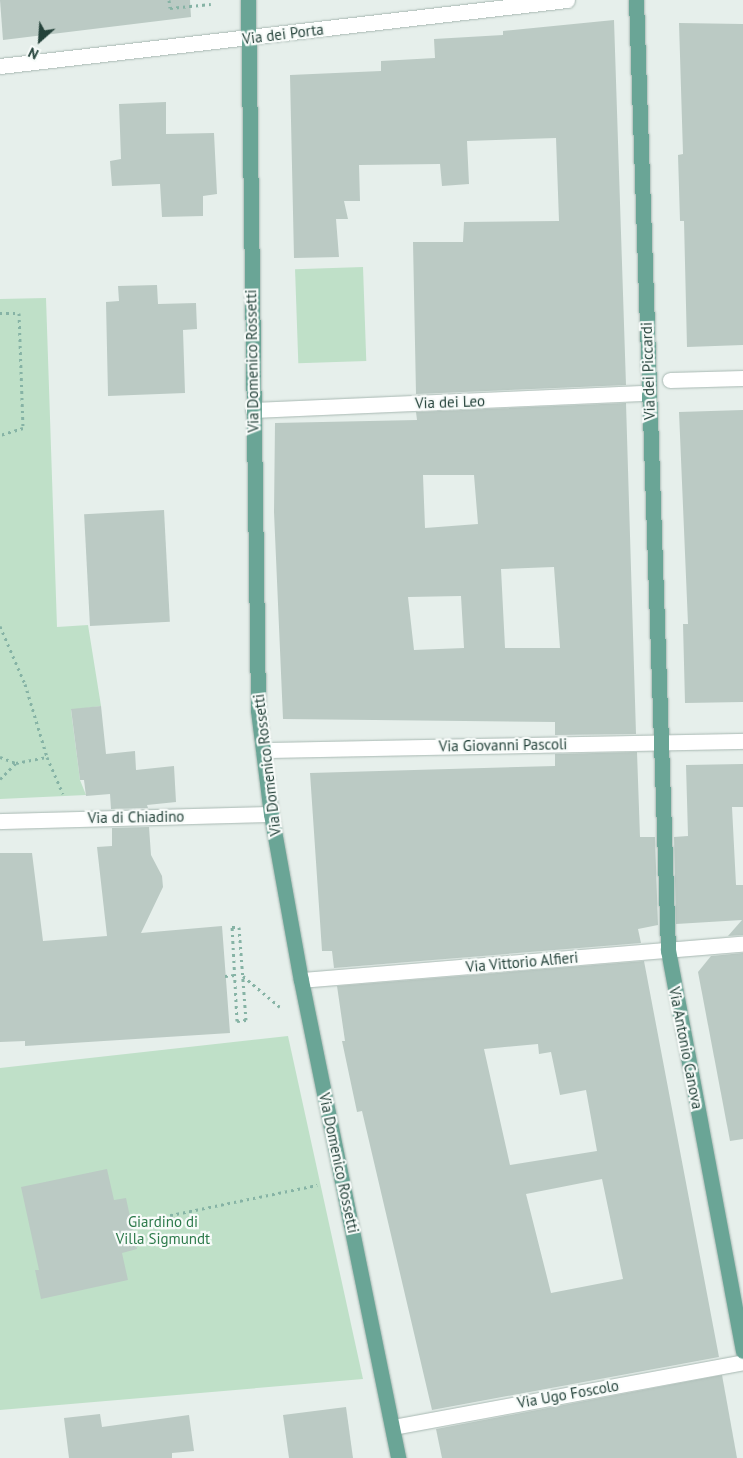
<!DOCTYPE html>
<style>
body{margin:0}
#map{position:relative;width:743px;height:1458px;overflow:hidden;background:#e6efeb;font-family:"PT Sans",sans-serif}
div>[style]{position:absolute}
.green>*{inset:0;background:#bfe0c8;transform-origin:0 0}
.building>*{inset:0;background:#bbcac4;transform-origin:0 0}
.path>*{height:3px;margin-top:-1.5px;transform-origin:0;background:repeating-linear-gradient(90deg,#86b3a5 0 2.5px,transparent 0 6.5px)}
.roads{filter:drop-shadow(0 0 1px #a8b8b2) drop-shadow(0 0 1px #a8b8b2)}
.minor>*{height:15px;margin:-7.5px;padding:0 7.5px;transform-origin:7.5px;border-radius:7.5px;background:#fff}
.major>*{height:15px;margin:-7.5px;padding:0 7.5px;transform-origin:7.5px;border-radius:7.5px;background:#6aa596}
span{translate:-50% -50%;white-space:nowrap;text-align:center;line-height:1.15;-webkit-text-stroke:4.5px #f7fbf9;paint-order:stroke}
.street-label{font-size:15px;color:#24423a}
.park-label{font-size:15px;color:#2d7a4b}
.north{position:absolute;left:15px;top:15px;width:50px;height:50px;-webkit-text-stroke:4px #f7fbf9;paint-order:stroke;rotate:206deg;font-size:14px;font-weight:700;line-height:20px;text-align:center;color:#24423a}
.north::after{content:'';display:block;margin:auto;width:18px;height:22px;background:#24423a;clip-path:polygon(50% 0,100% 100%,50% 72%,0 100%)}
</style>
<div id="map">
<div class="green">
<i style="left:363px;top:267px;width:94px;height:68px;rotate:88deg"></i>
<i style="clip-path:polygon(46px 298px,57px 627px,88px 625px,101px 706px,71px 710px,80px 780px,86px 795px,0 799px,0 299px)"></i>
<i style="clip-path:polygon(288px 1036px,363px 1379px,0 1410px,0 1068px)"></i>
</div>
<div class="building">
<i style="clip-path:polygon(0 0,190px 0,191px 17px,3px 40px)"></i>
<i style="clip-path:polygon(614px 20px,626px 385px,416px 394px,413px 242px,463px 242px,464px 222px,559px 221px,556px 138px,467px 141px,469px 184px,442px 186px,440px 164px,359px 165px,360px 201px,344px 201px,348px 219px,336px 219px,339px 257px,294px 258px,290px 75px,381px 71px,381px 61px,435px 58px,434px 39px,503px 35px,503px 31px)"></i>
<i style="clip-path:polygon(679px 23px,743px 24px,743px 345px,687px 347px,684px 221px,680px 221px,678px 155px,683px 154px)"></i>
<i style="clip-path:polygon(166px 102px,166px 134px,214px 133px,217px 194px,203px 196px,203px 216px,162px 217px,160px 184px,112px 186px,110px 161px,121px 159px,119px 104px)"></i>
<i style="clip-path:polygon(157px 285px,158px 304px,196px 303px,197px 329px,183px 330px,185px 393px,108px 396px,106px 302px,119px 301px,118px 286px)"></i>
<i style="clip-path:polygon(evenodd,626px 403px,636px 734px,555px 735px,555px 722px,283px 719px,274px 512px,275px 423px,417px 420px,416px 412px,626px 403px,423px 475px,474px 475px,478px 524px,425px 528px,423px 475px,626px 403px,554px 567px,560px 648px,505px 648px,501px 569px,554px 567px,626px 403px,461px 596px,464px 648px,414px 650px,408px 597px,461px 596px)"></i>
<i style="clip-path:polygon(743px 410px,743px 702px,685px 703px,683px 624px,688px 624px,679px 412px)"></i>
<i style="left:164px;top:510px;width:112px;height:80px;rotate:87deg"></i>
<i style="clip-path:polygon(101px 706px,106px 754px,135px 751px,136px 770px,174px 766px,176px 802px,147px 805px,148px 808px,111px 809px,110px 794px,86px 796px,84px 780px,80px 780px,71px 709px)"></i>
<i style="clip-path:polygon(637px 752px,640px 837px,655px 837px,658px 925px,638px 929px,641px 943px,334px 968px,332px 951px,322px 951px,310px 773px,555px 766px,555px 754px)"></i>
<i style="clip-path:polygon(743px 764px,743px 807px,732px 807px,736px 885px,743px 885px,743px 935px,728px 936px,742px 920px,676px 924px,674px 837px,688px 836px,686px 765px)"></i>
<i style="clip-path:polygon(149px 827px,151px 855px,162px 876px,163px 887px,141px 933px,222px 926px,230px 1033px,25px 1046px,25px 1041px,0 1042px,0 853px,32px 853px,43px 941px,107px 936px,97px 847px,112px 846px,112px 828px)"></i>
<i style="clip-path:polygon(743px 953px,743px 1139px,730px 1141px,698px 972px,711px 956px)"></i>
<i style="clip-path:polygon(evenodd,644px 961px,719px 1357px,432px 1410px,362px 1111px,357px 1112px,342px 1041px,345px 1041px,337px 986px,644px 961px,538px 1044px,539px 1054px,551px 1052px,560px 1095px,586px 1090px,597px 1151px,510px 1165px,484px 1049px,538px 1044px,644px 961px,602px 1179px,623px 1279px,551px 1293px,526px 1194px,602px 1179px)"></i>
<i style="clip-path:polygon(107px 1169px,114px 1200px,126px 1198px,137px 1249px,122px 1253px,128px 1280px,41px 1299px,35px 1270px,39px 1270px,21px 1187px)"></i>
<i style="clip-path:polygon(722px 1375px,737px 1458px,442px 1458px,436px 1429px)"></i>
<i style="clip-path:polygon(346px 1407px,353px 1458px,289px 1458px,283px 1415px)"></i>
<i style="clip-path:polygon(100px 1414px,102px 1427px,189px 1415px,194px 1451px,172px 1453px,172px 1458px,69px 1458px,64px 1418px)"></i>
</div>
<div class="path">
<i style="left:169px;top:0;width:8px;rotate:83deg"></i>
<i style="left:170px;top:8px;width:41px;rotate:-5.6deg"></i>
<i style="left:0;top:313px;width:19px"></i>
<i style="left:19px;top:313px;width:115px;rotate:88deg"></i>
<i style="left:23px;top:428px;width:24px;rotate:163deg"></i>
<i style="left:0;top:626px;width:63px;rotate:66.7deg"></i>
<i style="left:25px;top:684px;width:76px;rotate:73.2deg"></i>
<i style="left:47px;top:757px;width:40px;rotate:66.6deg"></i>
<i style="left:0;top:757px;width:17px;rotate:21deg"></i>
<i style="left:0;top:779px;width:23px;rotate:-45deg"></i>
<i style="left:16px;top:763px;width:32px;rotate:-11deg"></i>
<i style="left:232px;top:927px;width:7px"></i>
<i style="left:239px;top:927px;width:93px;rotate:85.7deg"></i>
<i style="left:246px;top:1020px;width:9px;rotate:174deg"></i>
<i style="left:237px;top:1021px;width:94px;rotate:-93deg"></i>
<i style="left:225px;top:976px;width:10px;rotate:-6deg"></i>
<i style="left:243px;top:976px;width:48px;rotate:40deg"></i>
<i style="left:132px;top:1223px;width:189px;rotate:-11.6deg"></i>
</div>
<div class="roads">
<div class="minor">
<i style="left:0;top:66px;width:571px;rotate:-6.64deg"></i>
<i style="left:670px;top:380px;width:73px;rotate:-1.6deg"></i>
<i style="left:253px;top:410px;width:395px;rotate:-2.5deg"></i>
<i style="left:263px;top:750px;width:480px;rotate:-1.1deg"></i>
<i style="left:0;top:821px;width:271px;rotate:-1.5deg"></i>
<i style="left:301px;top:980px;width:443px;rotate:-4.7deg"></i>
<i style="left:393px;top:1427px;width:356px;rotate:-10.5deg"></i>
</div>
<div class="major">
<i style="left:248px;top:0;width:710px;rotate:89.19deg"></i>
<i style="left:258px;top:710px;width:105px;rotate:82.9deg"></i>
<i style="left:271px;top:814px;width:169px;rotate:79.8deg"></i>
<i style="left:301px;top:980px;width:488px;rotate:78.5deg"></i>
<i style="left:636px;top:0;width:951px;rotate:88.07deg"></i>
<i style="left:668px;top:950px;width:408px;rotate:79.4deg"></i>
</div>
</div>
<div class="street-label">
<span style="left:283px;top:34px;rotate:-7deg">Via dei Porta</span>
<span style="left:252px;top:361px;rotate:-91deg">Via Domenico Rossetti</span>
<span style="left:648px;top:371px;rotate:-92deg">Via dei Piccardi</span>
<span style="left:450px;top:402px;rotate:-2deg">Via dei Leo</span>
<span style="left:503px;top:745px;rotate:-1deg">Via Giovanni Pascoli</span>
<span style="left:267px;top:765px;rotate:-97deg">Via Domenico Rossetti</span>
<span style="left:136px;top:817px;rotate:-1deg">Via di Chiadino</span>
<span style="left:522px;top:962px;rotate:-5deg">Via Vittorio Alfieri</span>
<span style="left:686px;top:1048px;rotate:79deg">Via Antonio Canova</span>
<span style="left:339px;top:1163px;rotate:78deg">Via Domenico Rossetti</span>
<span style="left:568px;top:1394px;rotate:-10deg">Via Ugo Foscolo</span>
</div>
<div class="park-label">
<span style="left:163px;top:1230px">Giardino di<br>Villa Sigmundt</span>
</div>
<div class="north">N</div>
</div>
